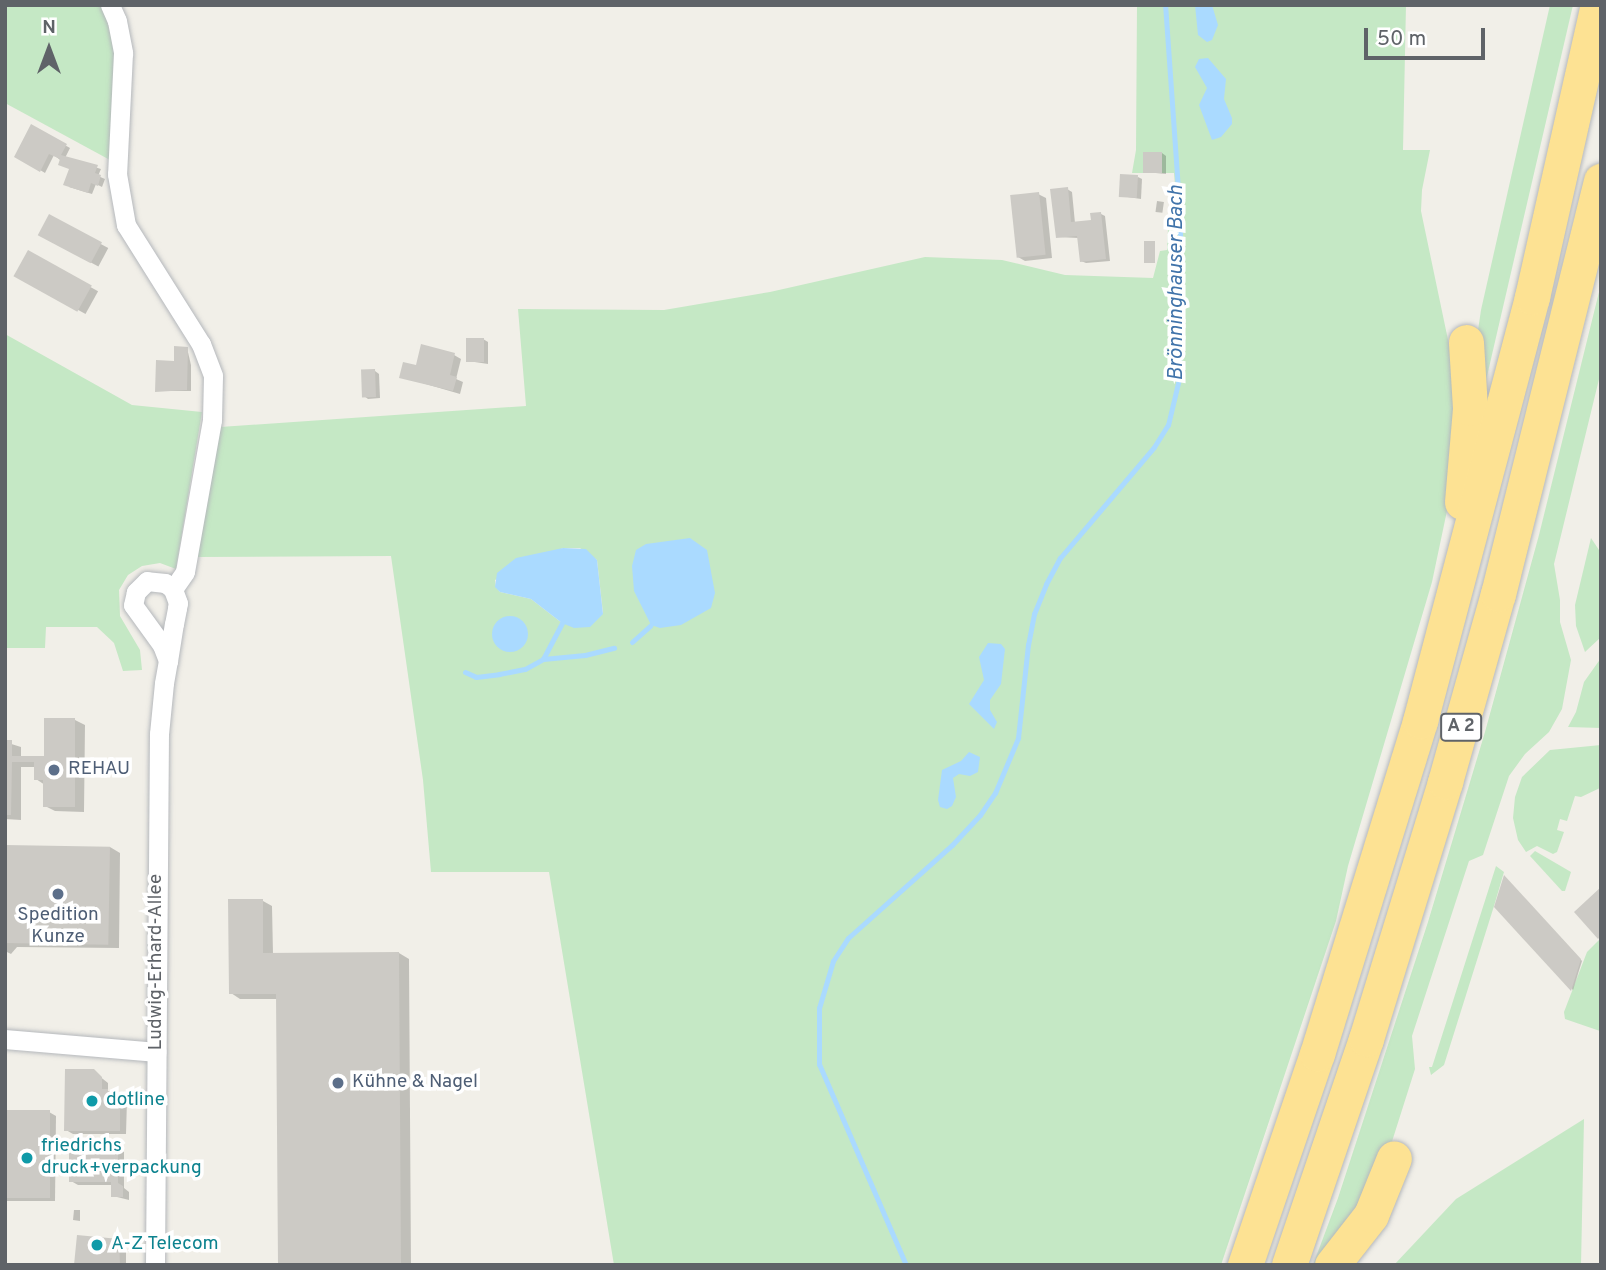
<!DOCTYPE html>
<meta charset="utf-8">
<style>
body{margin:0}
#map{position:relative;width:1606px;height:1270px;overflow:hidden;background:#f1efe8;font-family:Overpass,sans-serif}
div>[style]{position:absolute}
.green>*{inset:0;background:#c5e8c5}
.water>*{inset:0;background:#aadaff}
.round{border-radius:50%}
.shadow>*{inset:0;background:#0003;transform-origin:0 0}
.stream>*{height:5px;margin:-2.5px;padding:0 2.5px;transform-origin:2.5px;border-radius:2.5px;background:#aadaff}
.building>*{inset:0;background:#cccac5;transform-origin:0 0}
.roads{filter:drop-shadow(0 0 2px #b5b8bc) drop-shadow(0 0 2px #b5b8bc)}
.street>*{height:19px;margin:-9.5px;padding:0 9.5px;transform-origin:9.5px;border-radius:9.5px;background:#fff}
.highway>*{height:35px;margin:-17.5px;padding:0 17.5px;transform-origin:17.5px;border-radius:17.5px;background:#fde293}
.dots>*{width:19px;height:19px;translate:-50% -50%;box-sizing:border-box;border:4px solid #fff;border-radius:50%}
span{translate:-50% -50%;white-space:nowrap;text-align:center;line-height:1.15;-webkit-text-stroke:7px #fff;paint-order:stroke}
.shield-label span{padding:2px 5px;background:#fff;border:2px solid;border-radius:5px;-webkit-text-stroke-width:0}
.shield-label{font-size:18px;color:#5f6368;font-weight:700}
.service-label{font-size:19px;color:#4e5e75}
.left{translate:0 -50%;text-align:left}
.street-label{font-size:19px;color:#5f6368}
.culture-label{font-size:19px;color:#0d838f}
.water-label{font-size:21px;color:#4174aa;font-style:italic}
.frame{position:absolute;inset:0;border:7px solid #5f6368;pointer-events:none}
.north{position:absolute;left:14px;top:14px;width:70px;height:70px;-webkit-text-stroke:5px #fff;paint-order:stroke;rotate:0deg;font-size:19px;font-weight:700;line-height:28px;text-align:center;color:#5f6368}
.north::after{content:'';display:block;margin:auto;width:24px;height:32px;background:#5f6368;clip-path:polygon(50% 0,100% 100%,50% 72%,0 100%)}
.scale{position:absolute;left:1364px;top:28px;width:121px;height:32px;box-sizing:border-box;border:4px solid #5f6368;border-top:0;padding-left:9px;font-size:21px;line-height:24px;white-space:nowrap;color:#5f6368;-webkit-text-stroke:5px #fff;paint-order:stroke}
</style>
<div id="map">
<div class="green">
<i style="clip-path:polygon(5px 5px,103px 5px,116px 57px,110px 160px,5px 103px)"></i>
<i style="clip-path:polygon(evenodd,1137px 5px,1406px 5px,1403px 150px,1430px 150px,1422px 190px,1421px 211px,1456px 378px,1452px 487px,1432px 582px,1348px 866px,1336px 921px,1221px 1265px,614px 1265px,549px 872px,431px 872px,423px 780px,391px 556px,197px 557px,220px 427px,526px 406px,518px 309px,664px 310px,770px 292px,925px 257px,1002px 260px,1065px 275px,1153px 278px,1160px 251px,1167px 250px,1168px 229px,1176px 213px,1176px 199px,1174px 173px,1132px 173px,1136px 150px,1137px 5px,563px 548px,580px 548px,597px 560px,603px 613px,562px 623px,531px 599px,500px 592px,496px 587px,495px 580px,563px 548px)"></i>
<i style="clip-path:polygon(1550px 5px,1573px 5px,1478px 415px,1477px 337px,1481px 310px)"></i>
<i style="clip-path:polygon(1601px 284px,1601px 371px,1554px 564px,1560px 600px,1560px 622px,1571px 660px,1562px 709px,1549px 732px,1525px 754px,1509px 776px,1483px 855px,1469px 861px,1412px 1036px,1415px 1069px,1382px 1173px,1322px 1265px,1313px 1265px,1338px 1198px,1428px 922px,1485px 732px,1539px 535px)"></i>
<i style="clip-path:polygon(5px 334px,132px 405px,202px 412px,176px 569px,160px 563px,142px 566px,128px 575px,119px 590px,120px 616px,140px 650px,142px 670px,123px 671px,114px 643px,97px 627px,46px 627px,45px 648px,5px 648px)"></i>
<i style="clip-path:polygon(1591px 538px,1601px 553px,1601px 637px,1585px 652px,1576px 626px,1575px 605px)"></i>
<i style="clip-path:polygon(1601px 658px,1601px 728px,1568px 727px,1576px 712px,1584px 682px)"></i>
<i style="clip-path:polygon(1601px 745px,1600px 788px,1581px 797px,1575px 796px,1567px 821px,1560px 819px,1557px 830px,1564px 832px,1557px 852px,1553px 854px,1537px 846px,1526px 852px,1518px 840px,1513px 818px,1515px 797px,1522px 777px,1550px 750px)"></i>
<i style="clip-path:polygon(1535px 851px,1571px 872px,1565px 891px,1562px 891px,1530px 856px)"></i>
<i style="clip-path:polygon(1496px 866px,1504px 872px,1494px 906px,1444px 1065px,1431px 1075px,1429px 1067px,1432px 1067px)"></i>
<i style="clip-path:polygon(1601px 938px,1601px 1031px,1600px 1031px,1565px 1019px,1564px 1012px,1587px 952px)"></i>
<i style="clip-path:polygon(1584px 1119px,1581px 1265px,1394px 1265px,1456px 1199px)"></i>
</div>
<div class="water">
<i style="clip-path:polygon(1195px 5px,1212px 5px,1218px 25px,1212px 40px,1207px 42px,1198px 35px)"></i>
<i style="clip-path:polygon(1208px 58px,1226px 79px,1224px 99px,1232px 118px,1232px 124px,1221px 137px,1212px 140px,1199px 105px,1207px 88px,1195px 67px,1199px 59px)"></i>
<i style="clip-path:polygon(690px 538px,707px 550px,715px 593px,711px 608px,681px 625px,660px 628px,651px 625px,634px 591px,632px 566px,636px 550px,646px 544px)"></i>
<i style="clip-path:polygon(563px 548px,586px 549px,597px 560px,603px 614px,590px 627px,574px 628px,562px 623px,531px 599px,500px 592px,495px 587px,497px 573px,516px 558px)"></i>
<i class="round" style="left:492px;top:616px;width:36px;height:36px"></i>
<i style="clip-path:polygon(988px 643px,1001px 644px,1005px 649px,1001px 684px,990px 700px,990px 710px,997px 722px,994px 729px,969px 704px,984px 680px,979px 657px)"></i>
<i style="clip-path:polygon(969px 752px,980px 757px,978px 772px,970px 776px,959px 774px,953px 778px,956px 797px,952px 806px,947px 809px,940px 807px,938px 800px,942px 770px,961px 761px)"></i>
</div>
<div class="shadow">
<i style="clip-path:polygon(31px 126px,70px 148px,65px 158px,101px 169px,98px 176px,105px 179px,102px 187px,96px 184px,92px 194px,69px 187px,71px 169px,54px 155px,45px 173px,17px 156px)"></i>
<i style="clip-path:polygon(1162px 153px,1166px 156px,1166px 174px,1145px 172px)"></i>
<i style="clip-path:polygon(1138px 177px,1142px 179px,1141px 199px,1121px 196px)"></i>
<i style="clip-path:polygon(1067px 189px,1072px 192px,1075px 223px,1093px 221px,1101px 214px,1105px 216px,1110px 261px,1086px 263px,1081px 261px,1079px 238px,1057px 237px)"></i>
<i style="clip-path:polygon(1038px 194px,1046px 198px,1052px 258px,1025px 261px,1018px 257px)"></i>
<i style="left:1157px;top:201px;width:7px;height:11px;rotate:8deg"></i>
<i style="left:50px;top:217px;width:66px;height:21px;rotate:28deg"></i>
<i style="left:29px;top:253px;width:79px;height:26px;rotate:29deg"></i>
<i style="clip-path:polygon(483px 339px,488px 342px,488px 364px,468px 361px)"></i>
<i style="clip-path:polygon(187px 348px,191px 365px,191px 391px,156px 391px)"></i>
<i style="clip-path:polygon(454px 355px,461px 359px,456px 379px,463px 382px,460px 394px,402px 377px,417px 367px)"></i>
<i style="clip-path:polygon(375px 371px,379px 374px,380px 398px,368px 399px,364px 396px)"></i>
<i style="clip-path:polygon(75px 720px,85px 725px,84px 812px,55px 811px,45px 806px,45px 785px,36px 779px,36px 767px,21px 767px,21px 820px,5px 819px,5px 742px,21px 747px,21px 758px,45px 758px)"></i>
<i style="clip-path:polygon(5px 847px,110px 847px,120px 853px,119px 948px,17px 947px,11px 954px,5px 951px)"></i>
<i style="clip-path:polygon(1505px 878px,1582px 961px,1573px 990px,1496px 906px)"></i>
<i style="clip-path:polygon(263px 901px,272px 906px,273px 954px,399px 953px,409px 959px,411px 1265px,280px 1265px,278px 999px,240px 999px,231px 993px)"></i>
<i style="clip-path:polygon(93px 1071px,108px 1083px,108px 1091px,127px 1100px,126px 1134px,73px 1134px,66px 1130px)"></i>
<i style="clip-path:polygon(5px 1112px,49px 1112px,56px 1116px,55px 1201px,5px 1201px)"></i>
<i style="clip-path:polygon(117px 1148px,124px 1152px,124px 1188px,129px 1192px,129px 1200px,113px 1196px,113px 1185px,78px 1185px,71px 1181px)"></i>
<i style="clip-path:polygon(74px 1210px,80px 1210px,80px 1221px,73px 1220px)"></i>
<i style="clip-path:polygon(119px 1241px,126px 1245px,126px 1265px,76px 1265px)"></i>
</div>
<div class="stream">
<i style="left:632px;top:642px;width:25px;rotate:-42deg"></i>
<i style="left:543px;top:659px;width:41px;rotate:-62.2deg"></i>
<i style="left:465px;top:672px;width:12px;rotate:24deg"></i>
<i style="left:476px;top:677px;width:23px;rotate:-7deg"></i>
<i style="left:499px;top:674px;width:26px;rotate:-11deg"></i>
<i style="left:525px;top:669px;width:21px;rotate:-29deg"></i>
<i style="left:543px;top:659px;width:42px;rotate:-5.4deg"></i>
<i style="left:585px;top:655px;width:30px;rotate:-14deg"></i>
<i style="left:906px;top:1265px;width:219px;rotate:-113.4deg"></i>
<i style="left:819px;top:1064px;width:56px;rotate:-90deg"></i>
<i style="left:819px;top:1008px;width:49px;rotate:-73.4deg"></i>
<i style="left:833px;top:961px;width:27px;rotate:-57deg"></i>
<i style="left:848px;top:938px;width:140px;rotate:-41.8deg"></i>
<i style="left:952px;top:845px;width:41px;rotate:-47deg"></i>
<i style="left:980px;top:815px;width:27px;rotate:-56deg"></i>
<i style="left:995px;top:793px;width:60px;rotate:-67.3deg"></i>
<i style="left:1018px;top:738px;width:94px;rotate:-83.9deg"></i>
<i style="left:1028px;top:645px;width:32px;rotate:-79deg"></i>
<i style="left:1034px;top:614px;width:32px;rotate:-68deg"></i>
<i style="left:1046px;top:584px;width:30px;rotate:-62deg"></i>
<i style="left:1060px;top:558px;width:145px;rotate:-49.7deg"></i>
<i style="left:1154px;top:447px;width:26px;rotate:-58deg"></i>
<i style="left:1168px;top:425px;width:47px;rotate:-76.6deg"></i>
<i style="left:1179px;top:379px;width:161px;rotate:-89.6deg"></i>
<i style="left:1180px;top:218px;width:214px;rotate:-94deg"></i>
</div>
<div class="building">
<i style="clip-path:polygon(31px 124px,67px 144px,61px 155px,98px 165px,95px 173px,101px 175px,98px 186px,91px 183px,88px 193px,63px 185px,69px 169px,58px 165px,60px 159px,49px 154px,40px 172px,14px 157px)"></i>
<i style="left:1143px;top:152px;width:19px;height:21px"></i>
<i style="left:1120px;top:174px;width:18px;height:23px;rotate:3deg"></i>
<i style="clip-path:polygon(1068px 187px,1071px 222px,1091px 220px,1090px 213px,1101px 212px,1106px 259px,1080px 262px,1077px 236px,1056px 238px,1050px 189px)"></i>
<i style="left:1039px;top:192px;width:63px;height:29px;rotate:84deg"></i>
<i style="left:49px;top:214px;width:60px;height:24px;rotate:28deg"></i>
<i style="left:1144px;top:241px;width:11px;height:22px"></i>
<i style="left:28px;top:250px;width:73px;height:30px;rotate:29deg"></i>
<i style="left:466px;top:338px;width:18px;height:24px"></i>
<i style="clip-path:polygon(421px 344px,455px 353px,450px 375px,457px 377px,453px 391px,399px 378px,403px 362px,416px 365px)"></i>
<i style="clip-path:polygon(174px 346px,188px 347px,187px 390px,155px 392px,156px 360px,174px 361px)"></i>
<i style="left:375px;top:369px;width:28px;height:14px;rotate:88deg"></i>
<i style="clip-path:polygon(44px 718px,75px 718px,75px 807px,43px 807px,43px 780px,34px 780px,34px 762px,12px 762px,11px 815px,5px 815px,5px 740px,12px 740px,12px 756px,44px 756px)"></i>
<i style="left:5px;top:845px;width:105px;height:98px;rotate:1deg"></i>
<i style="clip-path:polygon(1504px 875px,1581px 959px,1571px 991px,1494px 907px)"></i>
<i style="clip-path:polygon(1601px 887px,1601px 936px,1598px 939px,1574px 912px)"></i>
<i style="clip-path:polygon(228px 899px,263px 899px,263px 953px,399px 952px,401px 1265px,278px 1265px,276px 994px,229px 994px)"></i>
<i style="clip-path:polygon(65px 1069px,94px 1069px,102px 1077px,102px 1089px,108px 1089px,108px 1094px,120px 1094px,120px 1131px,64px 1131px)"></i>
<i style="left:5px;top:1110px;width:45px;height:88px"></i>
<i style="clip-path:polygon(69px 1146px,118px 1146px,118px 1183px,123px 1186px,123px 1197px,111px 1197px,111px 1182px,69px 1182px)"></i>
<i style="clip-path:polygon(77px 1235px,119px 1239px,120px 1265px,74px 1265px)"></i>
</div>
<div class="roads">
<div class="street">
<i style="left:110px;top:5px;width:17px;rotate:66deg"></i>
<i style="left:117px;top:21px;width:33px;rotate:79deg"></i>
<i style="left:123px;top:53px;width:121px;rotate:92.8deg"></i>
<i style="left:117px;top:174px;width:52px;rotate:80deg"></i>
<i style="left:126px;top:225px;width:141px;rotate:57.8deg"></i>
<i style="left:201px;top:344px;width:34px;rotate:69deg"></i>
<i style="left:213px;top:376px;width:44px;rotate:91.3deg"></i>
<i style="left:212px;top:420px;width:154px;rotate:100.1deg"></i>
<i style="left:185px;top:572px;width:21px;rotate:125deg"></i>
<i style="left:5px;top:1039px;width:152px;rotate:4.9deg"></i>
<i style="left:155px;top:1265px;width:531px;rotate:-89.57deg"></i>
<i style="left:159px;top:734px;width:51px;rotate:-84.4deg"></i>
<i style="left:164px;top:683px;width:22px;rotate:-80deg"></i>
<i style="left:168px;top:661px;width:37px;rotate:-81deg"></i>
<i style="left:174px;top:624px;width:16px;rotate:-79deg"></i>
<i style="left:177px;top:608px;width:5px;rotate:-79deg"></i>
<i style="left:178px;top:603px;width:15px;rotate:-110deg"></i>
<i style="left:173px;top:589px;width:10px;rotate:-143deg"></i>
<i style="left:165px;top:583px;width:18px;rotate:-174deg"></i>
<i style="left:147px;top:581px;width:16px;rotate:135deg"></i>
<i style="left:136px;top:592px;width:13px;rotate:103deg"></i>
<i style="left:133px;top:605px;width:49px;rotate:54.1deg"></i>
<i style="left:162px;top:645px;width:17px;rotate:69deg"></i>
</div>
<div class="highway">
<i style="left:1462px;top:502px;width:94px;rotate:-85.1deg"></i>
<i style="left:1470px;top:408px;width:66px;rotate:-93.5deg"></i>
<i style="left:1245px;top:1265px;width:223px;rotate:-71.2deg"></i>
<i style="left:1317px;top:1054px;width:349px;rotate:-72.8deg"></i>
<i style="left:1420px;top:721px;width:439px;rotate:-75.2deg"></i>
<i style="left:1532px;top:297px;width:299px;rotate:-77.3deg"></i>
<i style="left:1289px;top:1265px;width:239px;rotate:-71.2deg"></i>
<i style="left:1366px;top:1039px;width:269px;rotate:-72.9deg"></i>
<i style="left:1445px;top:782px;width:195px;rotate:-74.3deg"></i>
<i style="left:1498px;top:594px;width:426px;rotate:-76deg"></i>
<i style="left:1332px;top:1265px;width:63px;rotate:-52deg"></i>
<i style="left:1371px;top:1215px;width:61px;rotate:-68deg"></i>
</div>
</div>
<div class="dots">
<i style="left:54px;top:770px;background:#5c6f8a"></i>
<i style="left:58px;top:894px;background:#5c6f8a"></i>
<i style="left:338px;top:1083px;background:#5c6f8a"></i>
<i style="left:92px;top:1101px;background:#0f9aa8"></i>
<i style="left:27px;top:1158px;background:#0f9aa8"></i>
<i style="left:97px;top:1245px;background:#0f9aa8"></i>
</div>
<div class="shield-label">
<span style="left:1461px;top:727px">A 2</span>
</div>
<div class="service-label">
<span class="left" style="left:68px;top:770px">REHAU</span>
<span style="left:58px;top:927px">Spedition<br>Kunze</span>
<span class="left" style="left:352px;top:1083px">Kühne &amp; Nagel</span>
</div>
<div class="street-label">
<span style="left:157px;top:962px;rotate:-90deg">Ludwig-Erhard-Allee</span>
</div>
<div class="culture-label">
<span class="left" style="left:106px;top:1101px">dotline</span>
<span class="left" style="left:41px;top:1158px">friedrichs<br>druck+verpackung</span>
<span class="left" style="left:111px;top:1245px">A-Z Telecom</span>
</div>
<div class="water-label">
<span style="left:1177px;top:283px;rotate:-90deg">Brönninghauser Bach</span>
</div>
<div class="frame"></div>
<div class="north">N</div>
<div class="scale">50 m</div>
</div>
